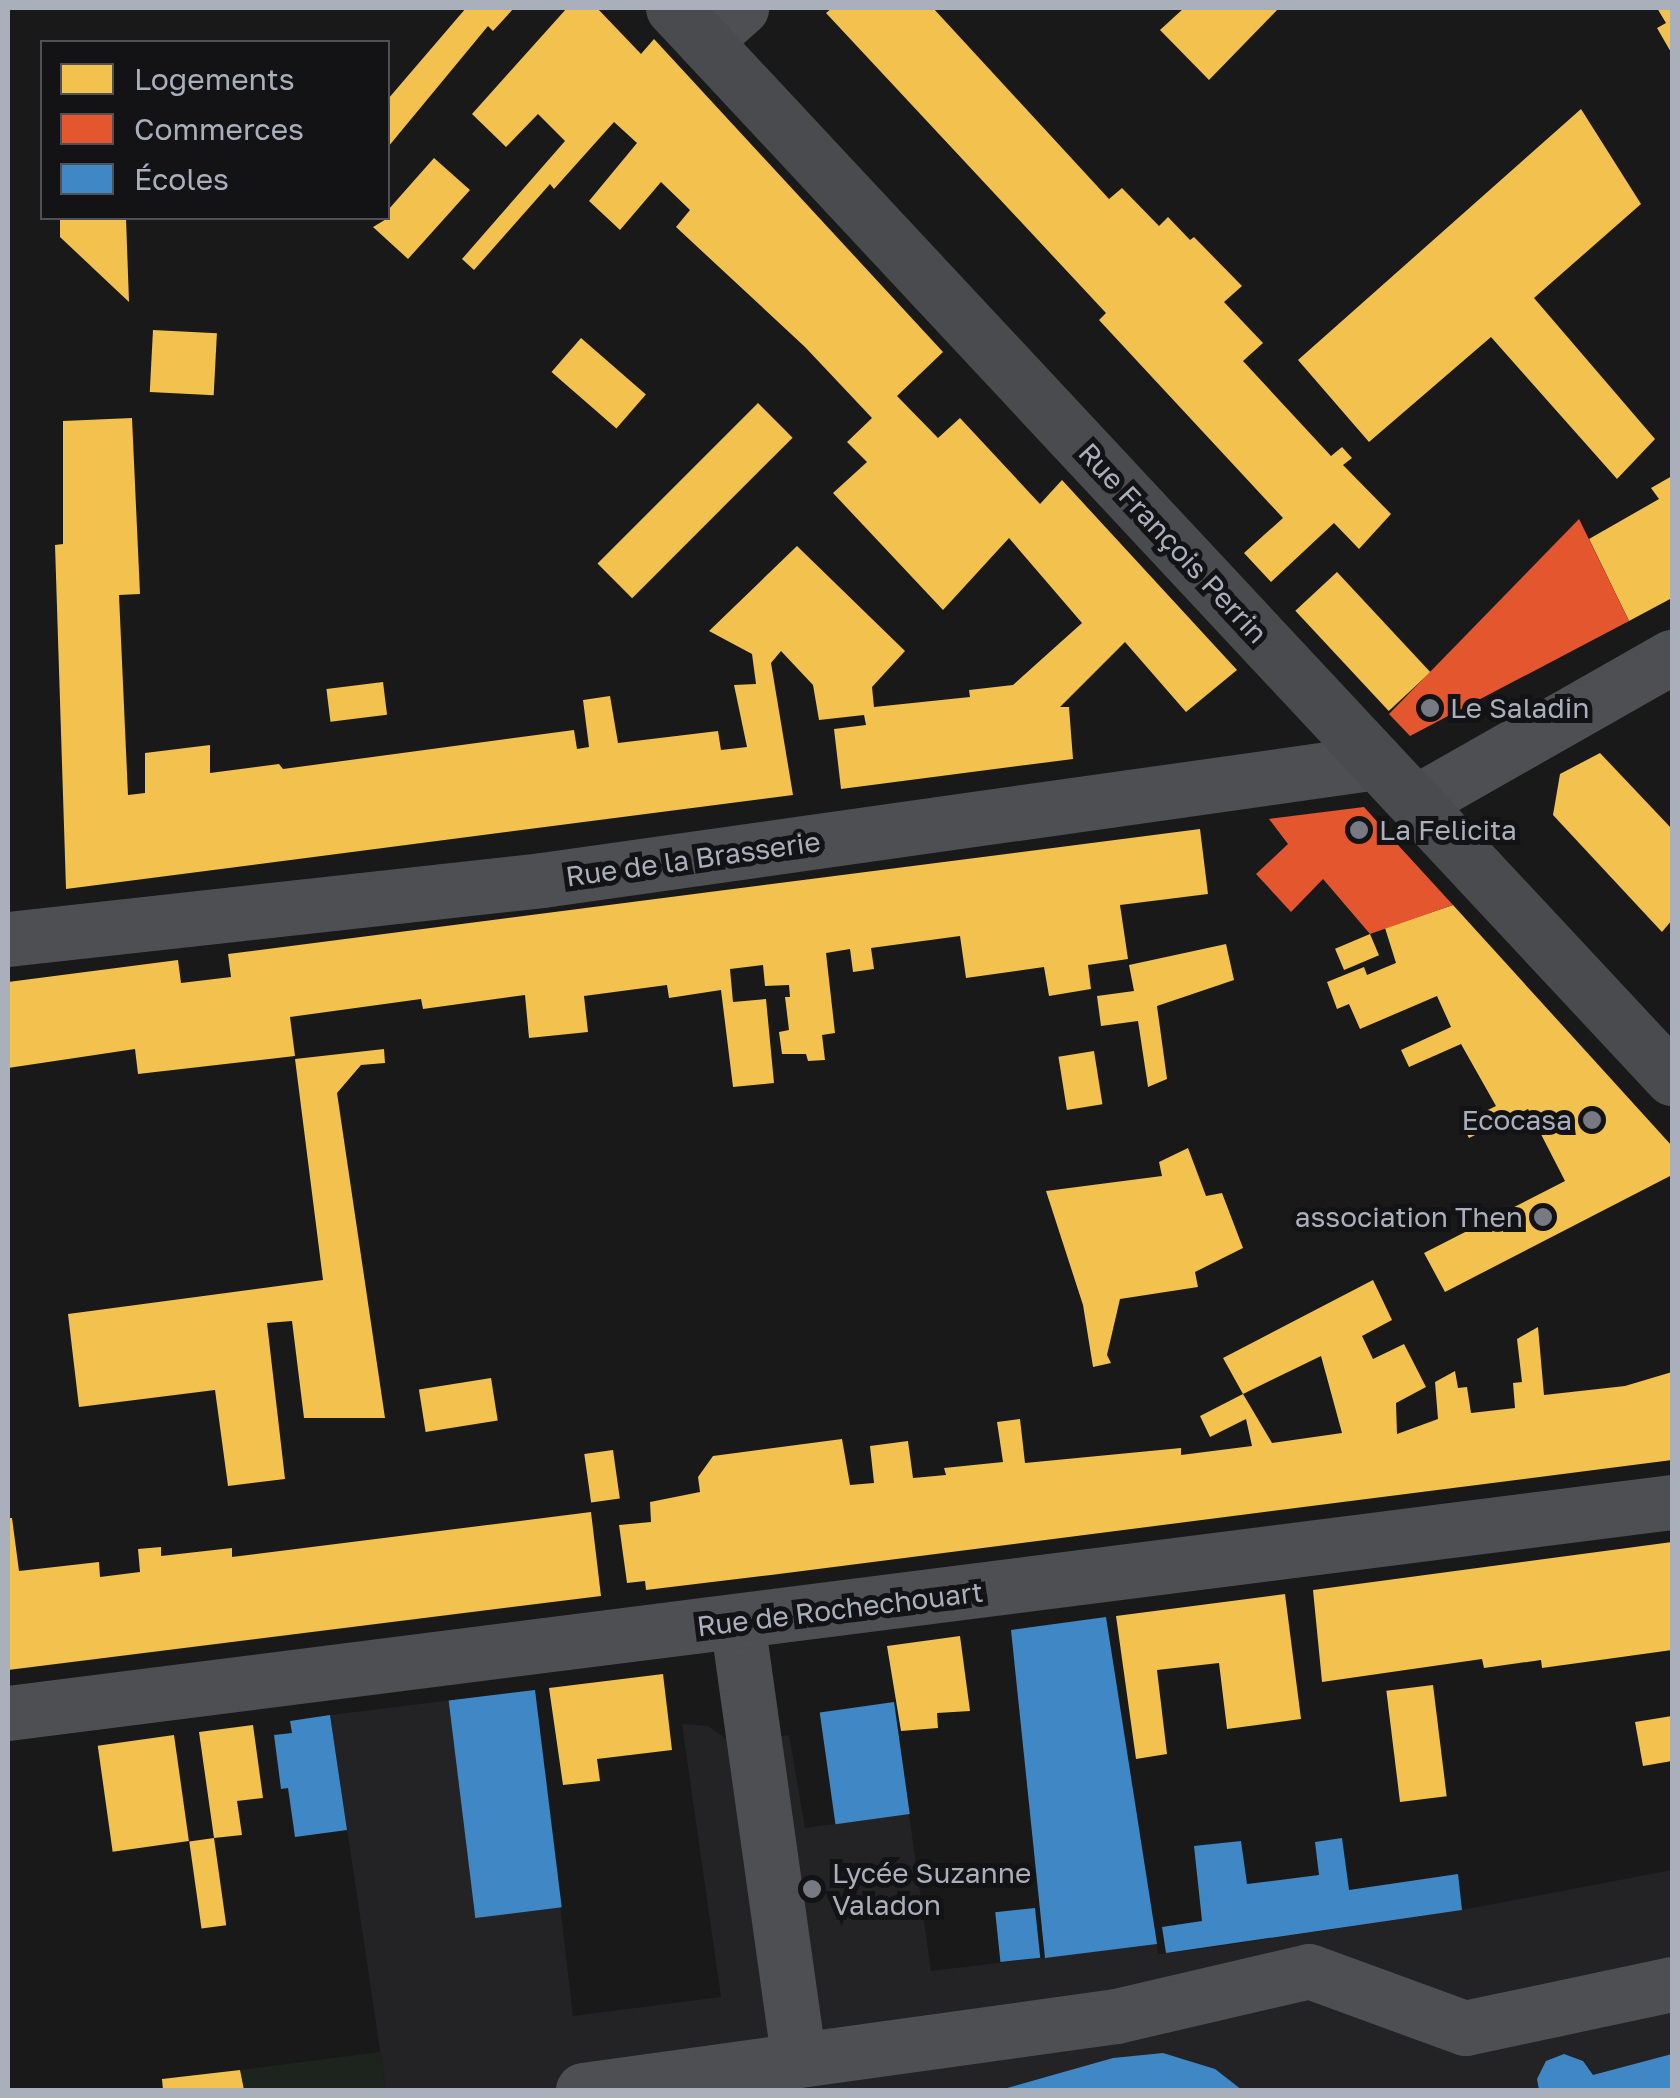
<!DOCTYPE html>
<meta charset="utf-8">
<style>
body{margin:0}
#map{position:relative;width:1680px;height:2098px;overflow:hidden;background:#191919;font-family:"Golos Text",sans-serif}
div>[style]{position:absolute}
.built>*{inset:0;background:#232326}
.green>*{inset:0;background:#1c241d}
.homes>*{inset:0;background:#f2c14e;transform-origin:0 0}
.shops>*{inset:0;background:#e4572e}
.schools>*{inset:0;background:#3f88c5;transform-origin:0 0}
.minor>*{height:55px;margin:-27.5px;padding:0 27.5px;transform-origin:27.5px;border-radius:27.5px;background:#4d4f52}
.major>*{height:55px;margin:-27.5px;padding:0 27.5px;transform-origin:27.5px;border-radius:27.5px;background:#4a4b4e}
.dots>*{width:28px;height:28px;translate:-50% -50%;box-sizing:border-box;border:5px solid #131315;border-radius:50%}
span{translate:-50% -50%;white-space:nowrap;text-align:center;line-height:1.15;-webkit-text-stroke:10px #131315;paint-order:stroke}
.street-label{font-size:28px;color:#a9afbb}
.poi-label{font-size:28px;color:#a9afbb}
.left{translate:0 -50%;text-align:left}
.right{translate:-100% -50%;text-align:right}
.frame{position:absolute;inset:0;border:10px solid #a9afbb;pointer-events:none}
.legend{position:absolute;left:40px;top:40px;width:350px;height:180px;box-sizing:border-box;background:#131315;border:2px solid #4f5157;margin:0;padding:12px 18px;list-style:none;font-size:30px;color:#a9afbb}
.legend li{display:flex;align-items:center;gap:20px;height:50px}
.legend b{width:50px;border:2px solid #4f5157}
</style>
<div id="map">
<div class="built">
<i style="clip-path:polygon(535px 1690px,573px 2016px,721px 1997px,682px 1724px,708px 1726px,732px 1743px,789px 1735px,805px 1828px,909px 1814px,931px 1971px,1157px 1944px,1158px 1954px,1206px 1948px,1462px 1910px,1672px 1870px,1672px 2090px,386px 2090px,330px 1715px)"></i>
</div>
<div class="green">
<i style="clip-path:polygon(380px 2052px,386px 2090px,244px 2090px,240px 2070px)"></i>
</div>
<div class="homes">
<i style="clip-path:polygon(466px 8px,514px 8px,493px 31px,488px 26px,388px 147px,388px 99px)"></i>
<i style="clip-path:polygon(567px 8px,597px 8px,641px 54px,654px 39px,943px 352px,897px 396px,938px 438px,960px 418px,1040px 504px,1062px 480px,1237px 670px,1186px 712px,1125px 642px,1060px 707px,1069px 707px,1073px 759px,841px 789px,834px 729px,866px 725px,864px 715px,819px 720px,813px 685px,781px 651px,771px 663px,793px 795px,66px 889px,55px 545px,63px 544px,63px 421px,132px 418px,140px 594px,119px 595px,128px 795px,145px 793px,145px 753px,210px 745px,210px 773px,279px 764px,283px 769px,574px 730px,577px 749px,589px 747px,583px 700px,610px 696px,618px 743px,718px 731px,721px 750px,747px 747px,734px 685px,756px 684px,752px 654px,709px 631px,797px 546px,905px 651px,872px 687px,874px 707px,970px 697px,969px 690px,1013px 685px,1082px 623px,1009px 538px,943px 610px,833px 493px,867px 462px,847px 442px,872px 418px,805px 347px,676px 227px,690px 210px,661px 182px,620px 230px,589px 201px,637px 143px,614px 122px,554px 189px,550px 184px,474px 270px,462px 259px,565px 141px,538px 114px,506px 147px,472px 114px)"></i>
<i style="clip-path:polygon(832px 8px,933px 8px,1109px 199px,1122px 188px,1159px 226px,1168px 217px,1190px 240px,1194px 237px,1242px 286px,1224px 302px,1263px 343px,1243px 361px,1331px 456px,1342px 447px,1352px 458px,1343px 465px,1391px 514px,1359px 549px,1334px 523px,1271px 582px,1244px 553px,1283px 518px,1099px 320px,1106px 313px,826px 13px)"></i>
<i style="clip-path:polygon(1184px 8px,1279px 8px,1209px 80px,1160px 30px)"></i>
<i style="clip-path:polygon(1657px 8px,1672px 8px,1672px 54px,1657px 28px,1666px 23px)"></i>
<i style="clip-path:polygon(1581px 109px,1641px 204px,1534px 298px,1655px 439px,1617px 479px,1491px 337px,1369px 442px,1298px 360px)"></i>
<i style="clip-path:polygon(434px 158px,470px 190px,408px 259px,373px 227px,388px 218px,388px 210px)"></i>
<i style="clip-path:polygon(60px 218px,126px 218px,129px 302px,60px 237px)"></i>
<i style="left:153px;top:330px;width:64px;height:62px;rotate:3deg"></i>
<i style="left:581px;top:338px;width:86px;height:45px;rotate:41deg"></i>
<i style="left:758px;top:403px;width:49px;height:227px;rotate:45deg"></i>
<i style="clip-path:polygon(1672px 476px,1672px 598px,1629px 621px,1589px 539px,1659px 499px,1651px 488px)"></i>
<i style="left:1337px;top:572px;width:137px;height:57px;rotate:47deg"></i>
<i style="left:383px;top:682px;width:33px;height:57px;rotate:83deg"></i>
<i style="clip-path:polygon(1600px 753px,1672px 829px,1672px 920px,1662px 932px,1553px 815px,1560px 774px)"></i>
<i style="clip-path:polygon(1200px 829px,1208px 894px,1120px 905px,1128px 959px,1088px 965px,1091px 989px,1049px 996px,1044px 967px,966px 978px,960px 936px,871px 948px,874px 969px,853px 972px,850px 949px,826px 953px,835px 1033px,822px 1035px,825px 1060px,808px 1061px,806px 1054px,782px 1054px,779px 1032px,789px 1030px,785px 997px,790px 997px,789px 985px,765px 986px,763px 965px,730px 969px,733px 1002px,766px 999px,774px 1083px,733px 1087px,721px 990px,669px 998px,667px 985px,584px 996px,588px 1032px,529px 1038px,525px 995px,423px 1009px,421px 999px,290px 1017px,295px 1056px,138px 1074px,135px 1049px,8px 1068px,8px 982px,178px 960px,181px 983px,231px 977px,228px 954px)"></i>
<i style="clip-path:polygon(1453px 905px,1672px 1146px,1672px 1175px,1445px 1292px,1424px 1253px,1565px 1181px,1528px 1109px,1469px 1138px,1461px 1123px,1496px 1106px,1461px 1044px,1409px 1067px,1401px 1050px,1451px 1027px,1437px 996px,1360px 1029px,1349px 1004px,1337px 1009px,1327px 982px,1364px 967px,1367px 975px,1396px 963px,1385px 928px)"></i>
<i style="left:1370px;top:934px;width:23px;height:38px;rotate:67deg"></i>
<i style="clip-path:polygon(1226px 944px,1234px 980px,1157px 1006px,1167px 1079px,1148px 1087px,1138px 1021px,1101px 1026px,1097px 996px,1134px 991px,1129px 965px)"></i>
<i style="clip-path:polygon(384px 1049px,385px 1063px,361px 1065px,337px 1093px,385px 1418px,304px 1418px,292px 1321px,267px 1323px,285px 1479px,228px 1486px,215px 1390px,79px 1407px,68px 1314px,323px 1280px,295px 1059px)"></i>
<i style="left:1094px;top:1051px;width:54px;height:36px;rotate:81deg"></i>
<i style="clip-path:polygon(1188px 1148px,1206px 1196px,1222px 1193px,1243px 1248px,1195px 1272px,1198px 1287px,1120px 1299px,1107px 1355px,1111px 1363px,1093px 1367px,1083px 1305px,1046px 1191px,1162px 1176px,1159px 1162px)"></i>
<i style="clip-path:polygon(evenodd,1373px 1280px,1392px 1320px,1362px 1336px,1373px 1359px,1404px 1344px,1426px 1387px,1396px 1403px,1397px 1434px,1438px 1419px,1435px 1382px,1455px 1371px,1458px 1388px,1467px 1387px,1471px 1413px,1515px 1408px,1513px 1383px,1522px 1382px,1517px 1339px,1538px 1327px,1544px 1395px,1625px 1386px,1672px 1372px,1672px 1460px,771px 1575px,646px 1590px,645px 1581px,627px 1583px,619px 1525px,651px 1522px,650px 1502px,700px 1492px,698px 1477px,713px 1456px,842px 1439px,850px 1485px,874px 1483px,870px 1446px,908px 1441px,913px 1478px,946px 1475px,944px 1468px,1003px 1462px,997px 1422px,1020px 1419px,1025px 1463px,1181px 1448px,1181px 1455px,1252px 1446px,1246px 1419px,1210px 1437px,1200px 1416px,1243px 1394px,1223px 1358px,1373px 1280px,1321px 1356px,1342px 1433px,1272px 1443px,1243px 1394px,1321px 1356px)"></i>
<i style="left:491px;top:1378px;width:43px;height:73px;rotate:81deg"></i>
<i style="left:613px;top:1450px;width:49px;height:29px;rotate:82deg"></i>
<i style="clip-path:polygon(591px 1512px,601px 1596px,8px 1670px,8px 1518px,12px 1518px,19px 1571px,99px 1562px,100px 1577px,140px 1572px,138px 1549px,161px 1547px,161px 1556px,232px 1548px,232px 1557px)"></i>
<i style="clip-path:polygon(1672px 1542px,1672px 1650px,1542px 1668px,1541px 1660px,1484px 1668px,1482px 1659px,1322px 1682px,1313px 1590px)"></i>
<i style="clip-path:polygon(1285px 1594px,1301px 1719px,1227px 1729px,1219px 1663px,1157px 1670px,1167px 1754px,1136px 1759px,1116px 1616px)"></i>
<i style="clip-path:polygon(960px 1636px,970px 1711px,937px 1713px,938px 1728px,901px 1731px,887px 1646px)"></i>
<i style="clip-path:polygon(663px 1674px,672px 1750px,597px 1759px,600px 1781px,563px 1785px,549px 1688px)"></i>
<i style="left:1433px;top:1685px;width:112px;height:47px;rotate:83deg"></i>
<i style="clip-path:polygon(1672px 1716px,1672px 1761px,1643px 1766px,1635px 1722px)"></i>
<i style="clip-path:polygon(253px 1725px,263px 1798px,237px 1801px,242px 1835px,214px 1838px,199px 1732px)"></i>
<i style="left:174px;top:1735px;width:107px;height:77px;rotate:82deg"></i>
<i style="left:214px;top:1838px;width:88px;height:25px;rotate:82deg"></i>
<i style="clip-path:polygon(240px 2070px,244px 2090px,163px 2090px,162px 2079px)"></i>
</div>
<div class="shops">
<i style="clip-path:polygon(1579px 519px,1629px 621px,1410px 736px,1389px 714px)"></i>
<i style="clip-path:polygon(1364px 807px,1398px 845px,1453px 905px,1370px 934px,1323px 879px,1291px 912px,1256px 874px,1288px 844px,1269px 819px)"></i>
</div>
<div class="schools">
<i style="clip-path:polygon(1106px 1617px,1157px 1944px,1045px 1958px,1011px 1630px)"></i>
<i style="left:535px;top:1690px;width:219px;height:87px;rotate:83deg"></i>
<i style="left:894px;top:1702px;width:113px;height:75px;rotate:82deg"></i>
<i style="clip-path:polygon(330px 1715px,347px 1830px,295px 1837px,288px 1788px,281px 1789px,274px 1735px,292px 1733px,290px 1721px)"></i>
<i style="clip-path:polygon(1342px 1838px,1349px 1890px,1458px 1874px,1462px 1910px,1166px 1953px,1162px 1927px,1202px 1921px,1194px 1846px,1241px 1841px,1247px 1884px,1319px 1875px,1315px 1842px)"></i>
<i style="left:1035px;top:1908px;width:50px;height:40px;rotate:84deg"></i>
<i style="clip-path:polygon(1163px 2053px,1215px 2069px,1242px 2090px,1000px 2090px,1113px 2058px)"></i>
<i style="clip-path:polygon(1564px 2054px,1583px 2061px,1593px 2075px,1672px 2054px,1672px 2090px,1539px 2090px,1537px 2079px,1546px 2061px)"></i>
</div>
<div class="minor">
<i style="left:704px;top:41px;width:50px;rotate:-41.7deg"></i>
<i style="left:1418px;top:801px;width:292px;rotate:-29.6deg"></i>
<i style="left:8px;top:939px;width:537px;rotate:-6.3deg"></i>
<i style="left:542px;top:880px;width:843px;rotate:-8.04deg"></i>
<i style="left:737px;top:1621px;width:443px;rotate:82deg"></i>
<i style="left:8px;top:1713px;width:1677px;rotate:-7.23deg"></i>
<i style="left:583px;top:2090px;width:538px;rotate:-7.9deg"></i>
<i style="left:1116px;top:2016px;width:198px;rotate:-13.1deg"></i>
<i style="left:1309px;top:1971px;width:166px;rotate:20.1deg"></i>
<i style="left:1465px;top:2028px;width:212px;rotate:-12deg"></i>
</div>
<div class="major">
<i style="left:673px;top:8px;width:1464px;rotate:46.97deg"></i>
</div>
<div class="dots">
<i style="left:1430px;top:708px;background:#777a82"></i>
<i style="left:1359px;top:830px;background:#777a82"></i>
<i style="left:1592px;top:1120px;background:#777a82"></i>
<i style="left:1543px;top:1217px;background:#777a82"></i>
<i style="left:812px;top:1889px;background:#777a82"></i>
</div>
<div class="street-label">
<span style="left:1173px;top:543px;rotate:47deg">Rue François Perrin</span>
<span style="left:693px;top:859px;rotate:-8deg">Rue de la Brasserie</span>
<span style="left:840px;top:1609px;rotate:-7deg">Rue de Rochechouart</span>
</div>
<div class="poi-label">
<span class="left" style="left:1450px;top:708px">Le Saladin</span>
<span class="left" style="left:1379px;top:830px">La Felicita</span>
<span class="right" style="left:1572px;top:1120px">Ecocasa</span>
<span class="right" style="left:1523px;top:1217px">association Then</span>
<span class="left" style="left:832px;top:1889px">Lycée Suzanne<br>Valadon</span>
</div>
<div class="frame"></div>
<ul class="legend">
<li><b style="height:28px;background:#f2c14e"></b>Logements</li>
<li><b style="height:28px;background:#e4572e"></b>Commerces</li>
<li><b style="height:28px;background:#3f88c5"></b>Écoles</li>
</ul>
</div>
